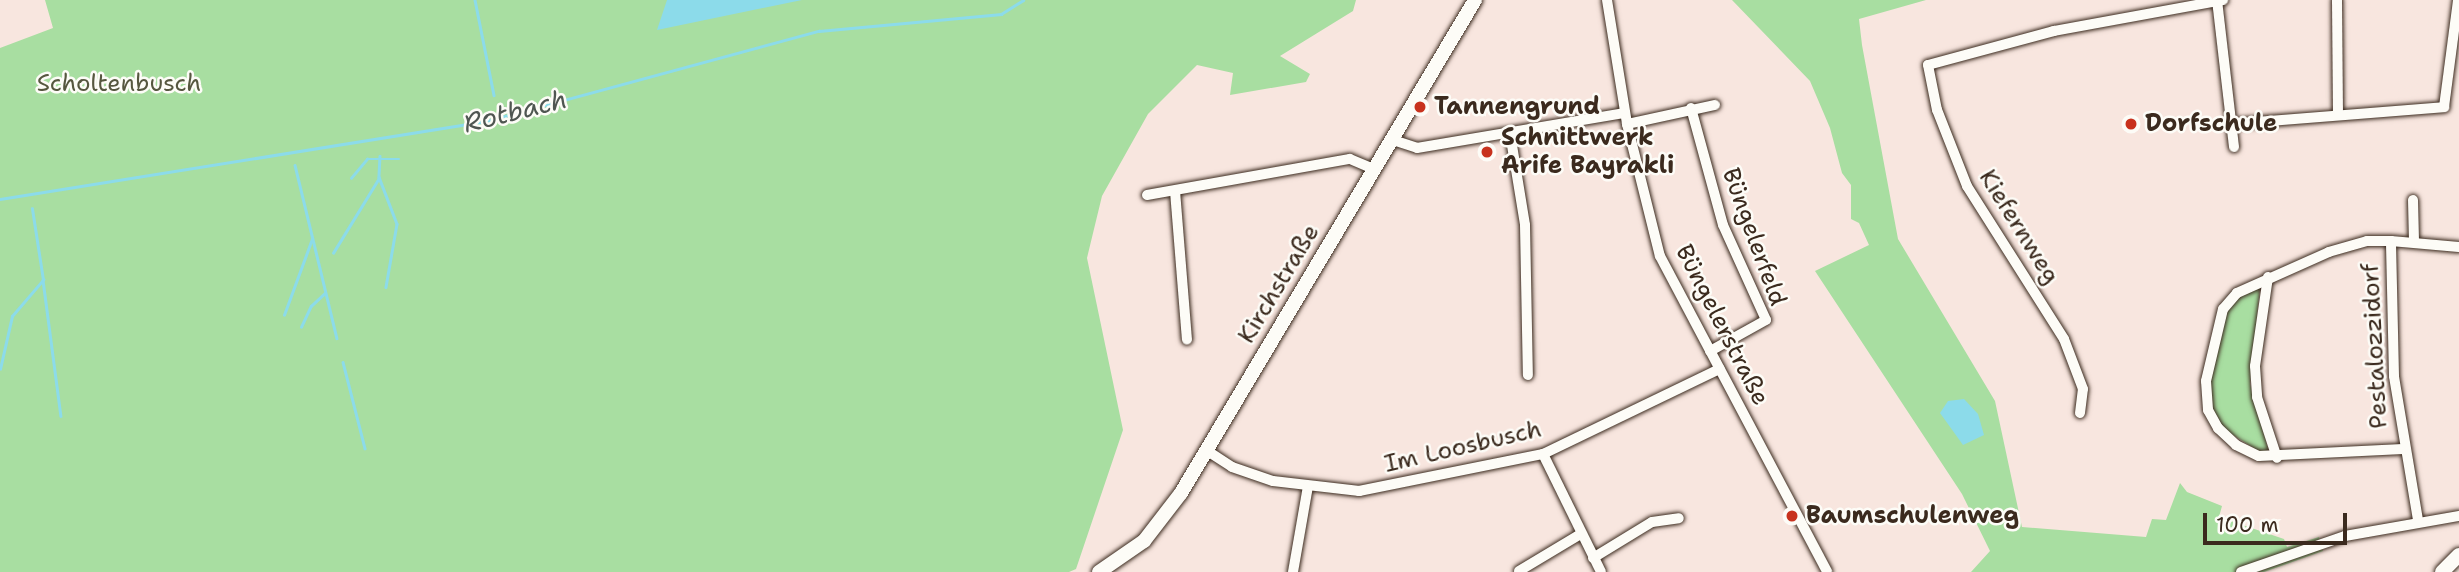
<!DOCTYPE html>
<meta charset="utf-8">
<style>
body{margin:0}
#map{position:relative;width:2459px;height:572px;overflow:hidden;background:#f8e6df;font-family:"Shantell Sans",sans-serif}
div>[style]{position:absolute}
.green>*{inset:0;background:#a8dea1}
.water>*{inset:0;background:#8cdbea}
.stream>*{height:2.5px;margin:-1.25px;padding:0 1.25px;transform-origin:1.25px;border-radius:1.25px;background:#8cdbea}
.roads{filter:drop-shadow(0 0 2px #3b2a1e) drop-shadow(0 0 2px #3b2a1e)}
.street>*{height:10px;margin:-5px;padding:0 5px;transform-origin:5px;border-radius:5px;background:#fdfcf7}
.secondary>*{height:14px;margin:-7px;padding:0 7px;transform-origin:7px;border-radius:7px;background:#fdfcf7}
.dots>*{width:19px;height:19px;translate:-50% -50%;box-sizing:border-box;border:4px solid #fdfcf7;border-radius:50%}
span{translate:-50% -50%;white-space:nowrap;text-align:center;line-height:1.15;-webkit-text-stroke:5px #fdfcf7;paint-order:stroke}
.park-label{font-size:24px;color:#56573f}
.poi-label{font-size:24px;color:#3b2a1e;font-weight:700}
.left{translate:0 -50%;text-align:left}
.street-label{font-size:24px;color:#3b2a1e}
.water-label{font-size:26px;color:#4f5651;font-style:italic}
.scale{position:absolute;left:2203px;top:513px;width:144px;height:32px;box-sizing:border-box;border:4px solid #3b2a1e;border-top:0;padding-left:9px;font-size:21px;line-height:24px;white-space:nowrap;color:#3b2a1e;-webkit-text-stroke:5px #fdfcf7;paint-order:stroke}
</style>
<div id="map">
<div class="green">
<i style="clip-path:polygon(45px 0,1356px 0,1353px 11px,1280px 56px,1310px 74px,1306px 82px,1230px 95px,1233px 73px,1197px 65px,1148px 114px,1102px 196px,1087px 258px,1123px 430px,1076px 569px,1069px 572px,0 572px,0 48px,53px 28px)"></i>
<i style="clip-path:polygon(1732px 0,1926px 0,1859px 19px,1862px 45px,1898px 239px,1995px 401px,2022px 527px,2146px 537px,2152px 519px,2166px 520px,2180px 483px,2187px 492px,2222px 506px,2219px 517px,2284px 539px,2287px 547px,2319px 537px,2323px 551px,2264px 572px,1971px 572px,1990px 551px,1962px 494px,1815px 271px,1869px 245px,1859px 223px,1851px 219px,1851px 185px,1842px 173px,1830px 128px,1810px 81px)"></i>
<i style="clip-path:polygon(2260px 287px,2250px 384px,2268px 449px,2265px 455px,2225px 430px,2212px 410px,2210px 378px,2227px 312px,2237px 299px)"></i>
</div>
<div class="water">
<i style="clip-path:polygon(667px 0,802px 0,657px 30px)"></i>
<i style="clip-path:polygon(1964px 399px,1978px 414px,1984px 435px,1963px 445px,1940px 413px,1948px 401px)"></i>
</div>
<div class="stream">
<i style="left:475px;top:0;width:97px;rotate:78.7deg"></i>
<i style="left:380px;top:156px;width:21px;rotate:93deg"></i>
<i style="left:379px;top:177px;width:50px;rotate:69deg"></i>
<i style="left:397px;top:224px;width:64px;rotate:99.9deg"></i>
<i style="left:295px;top:165px;width:178px;rotate:76.4deg"></i>
<i style="left:351px;top:178px;width:25px;rotate:-50deg"></i>
<i style="left:367px;top:159px;width:32px"></i>
<i style="left:0;top:199px;width:489px;rotate:-9.1deg"></i>
<i style="left:483px;top:122px;width:348px;rotate:-15.2deg"></i>
<i style="left:819px;top:31px;width:183px;rotate:-5.3deg"></i>
<i style="left:1001px;top:14px;width:26px;rotate:-32deg"></i>
<i style="left:333px;top:253px;width:88px;rotate:-58.5deg"></i>
<i style="left:43px;top:280px;width:137px;rotate:82.5deg"></i>
<i style="left:284px;top:315px;width:81px;rotate:-69.8deg"></i>
<i style="left:301px;top:327px;width:23px;rotate:-65deg"></i>
<i style="left:311px;top:306px;width:19px;rotate:-43deg"></i>
<i style="left:343px;top:362px;width:89px;rotate:75.7deg"></i>
<i style="left:0;top:369px;width:54px;rotate:-77.2deg"></i>
<i style="left:12px;top:316px;width:48px;rotate:-49.3deg"></i>
<i style="left:43px;top:280px;width:72px;rotate:-98.8deg"></i>
</div>
<div class="roads">
<div class="street">
<i style="left:1607px;top:0;width:126px;rotate:80.8deg"></i>
<i style="left:1627px;top:124px;width:136px;rotate:76deg"></i>
<i style="left:1660px;top:256px;width:357px;rotate:62.1deg"></i>
<i style="left:2217px;top:0;width:148px;rotate:83.4deg"></i>
<i style="left:2337px;top:0;width:113px;rotate:89.5deg"></i>
<i style="left:1691px;top:108px;width:121px;rotate:74.7deg"></i>
<i style="left:1723px;top:225px;width:104px;rotate:65.6deg"></i>
<i style="left:1766px;top:320px;width:64px;rotate:151deg"></i>
<i style="left:1627px;top:124px;width:90px;rotate:-12.2deg"></i>
<i style="left:2230px;top:124px;width:215px;rotate:-4.5deg"></i>
<i style="left:2444px;top:107px;width:108px;rotate:-82.5deg"></i>
<i style="left:1510px;top:133px;width:93px;rotate:80.7deg"></i>
<i style="left:1525px;top:225px;width:150px;rotate:88.9deg"></i>
<i style="left:1393px;top:140px;width:25px;rotate:18deg"></i>
<i style="left:1417px;top:148px;width:211px;rotate:-9.6deg"></i>
<i style="left:1175px;top:191px;width:149px;rotate:85.4deg"></i>
<i style="left:1147px;top:195px;width:206px;rotate:-10.1deg"></i>
<i style="left:1350px;top:159px;width:26px;rotate:23deg"></i>
<i style="left:2413px;top:200px;width:40px;rotate:88.6deg"></i>
<i style="left:2391px;top:241px;width:24px;rotate:180deg"></i>
<i style="left:2367px;top:241px;width:40px;rotate:164deg"></i>
<i style="left:2329px;top:252px;width:101px;rotate:156deg"></i>
<i style="left:2237px;top:293px;width:21px;rotate:131deg"></i>
<i style="left:2223px;top:309px;width:74px;rotate:103.3deg"></i>
<i style="left:2206px;top:381px;width:29px;rotate:86deg"></i>
<i style="left:2208px;top:410px;width:21px;rotate:61deg"></i>
<i style="left:2218px;top:428px;width:25px;rotate:43deg"></i>
<i style="left:2236px;top:445px;width:25px;rotate:26deg"></i>
<i style="left:2259px;top:456px;width:144px;rotate:-2.8deg"></i>
<i style="left:2268px;top:277px;width:90px;rotate:98.3deg"></i>
<i style="left:2255px;top:366px;width:31px;rotate:86deg"></i>
<i style="left:2257px;top:397px;width:64px;rotate:71.8deg"></i>
<i style="left:2080px;top:413px;width:24px;rotate:-83deg"></i>
<i style="left:2083px;top:389px;width:53px;rotate:-110.8deg"></i>
<i style="left:2064px;top:339px;width:181px;rotate:-122.4deg"></i>
<i style="left:1967px;top:186px;width:82px;rotate:-111.5deg"></i>
<i style="left:1937px;top:110px;width:46px;rotate:-101.3deg"></i>
<i style="left:1928px;top:65px;width:131px;rotate:-15.1deg"></i>
<i style="left:2054px;top:31px;width:172px;rotate:-10.4deg"></i>
<i style="left:1206px;top:450px;width:31px;rotate:33deg"></i>
<i style="left:1232px;top:467px;width:43px;rotate:18.9deg"></i>
<i style="left:1273px;top:481px;width:87px;rotate:6.6deg"></i>
<i style="left:1359px;top:491px;width:188px;rotate:-11.4deg"></i>
<i style="left:1543px;top:454px;width:196px;rotate:-25.7deg"></i>
<i style="left:1543px;top:454px;width:131px;rotate:63.8deg"></i>
<i style="left:2418px;top:520px;width:146px;rotate:-99.5deg"></i>
<i style="left:2394px;top:376px;width:135px;rotate:-91.3deg"></i>
<i style="left:2391px;top:241px;width:68px;rotate:5deg"></i>
<i style="left:1593px;top:558px;width:69px;rotate:-31.4deg"></i>
<i style="left:1652px;top:522px;width:27px;rotate:-8deg"></i>
<i style="left:1519px;top:571px;width:70px;rotate:-31deg"></i>
<i style="left:1293px;top:572px;width:87px;rotate:-80.1deg"></i>
<i style="left:2241px;top:572px;width:110px;rotate:-19.1deg"></i>
<i style="left:2345px;top:536px;width:116px;rotate:-10deg"></i>
</div>
<div class="secondary">
<i style="left:1099px;top:572px;width:55px;rotate:-34.6deg"></i>
<i style="left:1144px;top:541px;width:61px;rotate:-52.4deg"></i>
<i style="left:1181px;top:493px;width:574px;rotate:-59.19deg"></i>
<i style="left:2442px;top:572px;width:24px;rotate:-45deg"></i>
</div>
</div>
<div class="dots">
<i style="left:1420px;top:107px;background:#c8321e"></i>
<i style="left:2131px;top:124px;background:#c8321e"></i>
<i style="left:1487px;top:152px;background:#c8321e"></i>
<i style="left:1792px;top:516px;background:#c8321e"></i>
</div>
<div class="park-label">
<span style="left:119px;top:84px">Scholtenbusch</span>
</div>
<div class="poi-label">
<span class="left" style="left:1434px;top:107px">Tannengrund</span>
<span class="left" style="left:2145px;top:124px">Dorfschule</span>
<span class="left" style="left:1501px;top:152px">Schnittwerk<br>Arife Bayrakli</span>
<span class="left" style="left:1806px;top:516px">Baumschulenweg</span>
</div>
<div class="street-label">
<span style="left:2019px;top:227px;rotate:58deg">Kiefernweg</span>
<span style="left:1754px;top:237px;rotate:70deg">Büngelerfeld</span>
<span style="left:1279px;top:284px;rotate:-59deg">Kirchstraße</span>
<span style="left:1722px;top:325px;rotate:63deg">Büngelerstraße</span>
<span style="left:2375px;top:346px;rotate:-93deg">Pestalozzidorf</span>
<span style="left:1463px;top:447px;rotate:-13deg">Im Loosbusch</span>
</div>
<div class="water-label">
<span style="left:515px;top:111px;rotate:-14deg">Rotbach</span>
</div>
<div class="scale">100 m</div>
</div>
